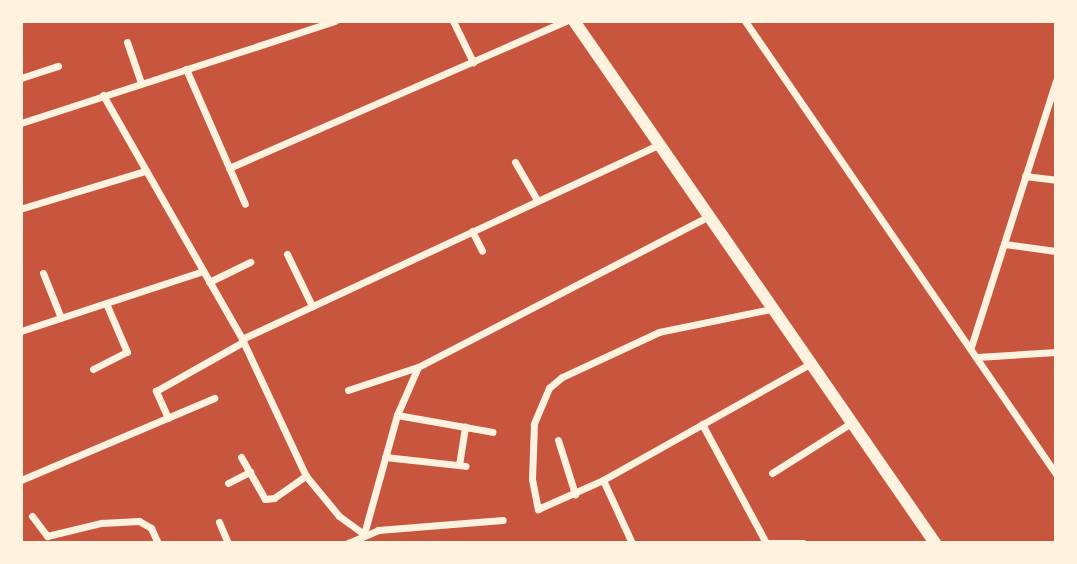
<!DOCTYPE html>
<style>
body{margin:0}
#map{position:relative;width:1077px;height:564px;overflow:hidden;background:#c8553d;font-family:Roboto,sans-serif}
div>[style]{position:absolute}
.minor>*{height:7px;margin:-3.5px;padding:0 3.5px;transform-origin:3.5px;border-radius:3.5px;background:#fff3e0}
.tertiary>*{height:12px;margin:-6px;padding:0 6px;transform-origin:6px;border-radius:6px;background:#fff3e0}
span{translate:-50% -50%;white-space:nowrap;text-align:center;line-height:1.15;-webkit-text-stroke:5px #fff3e0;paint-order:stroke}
.frame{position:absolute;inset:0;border:23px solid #fff3e0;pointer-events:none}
</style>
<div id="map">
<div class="minor">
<i style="left:453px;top:21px;width:46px;rotate:64deg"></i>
<i style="left:745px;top:21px;width:549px;rotate:55.53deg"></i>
<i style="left:127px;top:42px;width:43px;rotate:71.1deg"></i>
<i style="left:186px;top:69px;width:147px;rotate:66.4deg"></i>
<i style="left:21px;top:78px;width:39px;rotate:-18deg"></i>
<i style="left:103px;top:95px;width:281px;rotate:60.3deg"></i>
<i style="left:242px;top:339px;width:151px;rotate:65deg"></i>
<i style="left:306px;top:476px;width:52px;rotate:50.5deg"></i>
<i style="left:339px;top:516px;width:31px;rotate:36deg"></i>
<i style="left:21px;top:123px;width:330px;rotate:-18deg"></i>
<i style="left:515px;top:162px;width:44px;rotate:59.9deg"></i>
<i style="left:229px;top:168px;width:368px;rotate:-23.6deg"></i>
<i style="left:1025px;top:176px;width:31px;rotate:7deg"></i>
<i style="left:23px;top:208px;width:127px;rotate:-16.9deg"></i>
<i style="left:472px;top:231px;width:22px;rotate:63deg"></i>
<i style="left:1004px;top:244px;width:52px;rotate:7.7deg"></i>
<i style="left:287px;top:254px;width:58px;rotate:64.3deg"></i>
<i style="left:43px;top:273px;width:48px;rotate:68.2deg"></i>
<i style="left:209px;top:282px;width:46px;rotate:-26deg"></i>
<i style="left:771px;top:309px;width:114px;rotate:168.4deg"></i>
<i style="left:659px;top:332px;width:107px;rotate:155.1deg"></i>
<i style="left:562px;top:377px;width:17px;rotate:140deg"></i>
<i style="left:549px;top:388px;width:39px;rotate:113deg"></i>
<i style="left:534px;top:424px;width:55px;rotate:92.1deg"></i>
<i style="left:532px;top:479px;width:31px;rotate:79deg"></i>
<i style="left:538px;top:509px;width:71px;rotate:-24deg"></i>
<i style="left:603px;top:480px;width:237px;rotate:-29.3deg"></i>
<i style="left:21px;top:331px;width:192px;rotate:-18.2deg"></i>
<i style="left:242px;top:339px;width:459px;rotate:-25deg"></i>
<i style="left:971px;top:347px;width:279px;rotate:-72.3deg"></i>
<i style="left:977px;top:357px;width:79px;rotate:-3.6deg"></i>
<i style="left:93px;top:369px;width:38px;rotate:-27deg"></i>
<i style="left:127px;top:352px;width:53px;rotate:-113.2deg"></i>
<i style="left:348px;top:390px;width:74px;rotate:-18.2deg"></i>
<i style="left:397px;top:415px;width:97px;rotate:10deg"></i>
<i style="left:168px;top:418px;width:30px;rotate:-114deg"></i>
<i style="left:156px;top:391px;width:100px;rotate:-29.4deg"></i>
<i style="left:702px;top:424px;width:135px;rotate:61.7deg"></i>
<i style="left:558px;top:440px;width:57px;rotate:72.5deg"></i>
<i style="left:241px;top:457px;width:48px;rotate:60.3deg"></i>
<i style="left:265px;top:499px;width:9px;rotate:-6deg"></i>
<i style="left:274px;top:498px;width:39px;rotate:-35deg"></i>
<i style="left:385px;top:457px;width:81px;rotate:6.3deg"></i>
<i style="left:459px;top:465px;width:39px;rotate:-81deg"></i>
<i style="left:772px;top:473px;width:93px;rotate:-32.3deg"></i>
<i style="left:21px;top:480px;width:210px;rotate:-23deg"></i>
<i style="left:603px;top:480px;width:69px;rotate:65.3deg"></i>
<i style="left:228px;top:483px;width:25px;rotate:-27deg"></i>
<i style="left:32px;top:516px;width:25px;rotate:53deg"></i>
<i style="left:47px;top:536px;width:56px;rotate:-13.5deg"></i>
<i style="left:101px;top:523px;width:38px;rotate:-3deg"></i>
<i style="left:139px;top:521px;width:14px;rotate:30deg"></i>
<i style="left:151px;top:528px;width:17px;rotate:65deg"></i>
<i style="left:219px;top:522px;width:23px;rotate:67deg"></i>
<i style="left:364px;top:534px;width:123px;rotate:-74.5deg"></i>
<i style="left:397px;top:415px;width:52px;rotate:-66.4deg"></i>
<i style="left:418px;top:367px;width:326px;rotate:-27.4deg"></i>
<i style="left:348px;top:543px;width:33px;rotate:-23deg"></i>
<i style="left:378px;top:530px;width:125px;rotate:-4.6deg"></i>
<i style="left:765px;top:543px;width:38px"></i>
</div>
<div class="tertiary">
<i style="left:574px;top:21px;width:635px;rotate:55.33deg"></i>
</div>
<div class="frame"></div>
</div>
